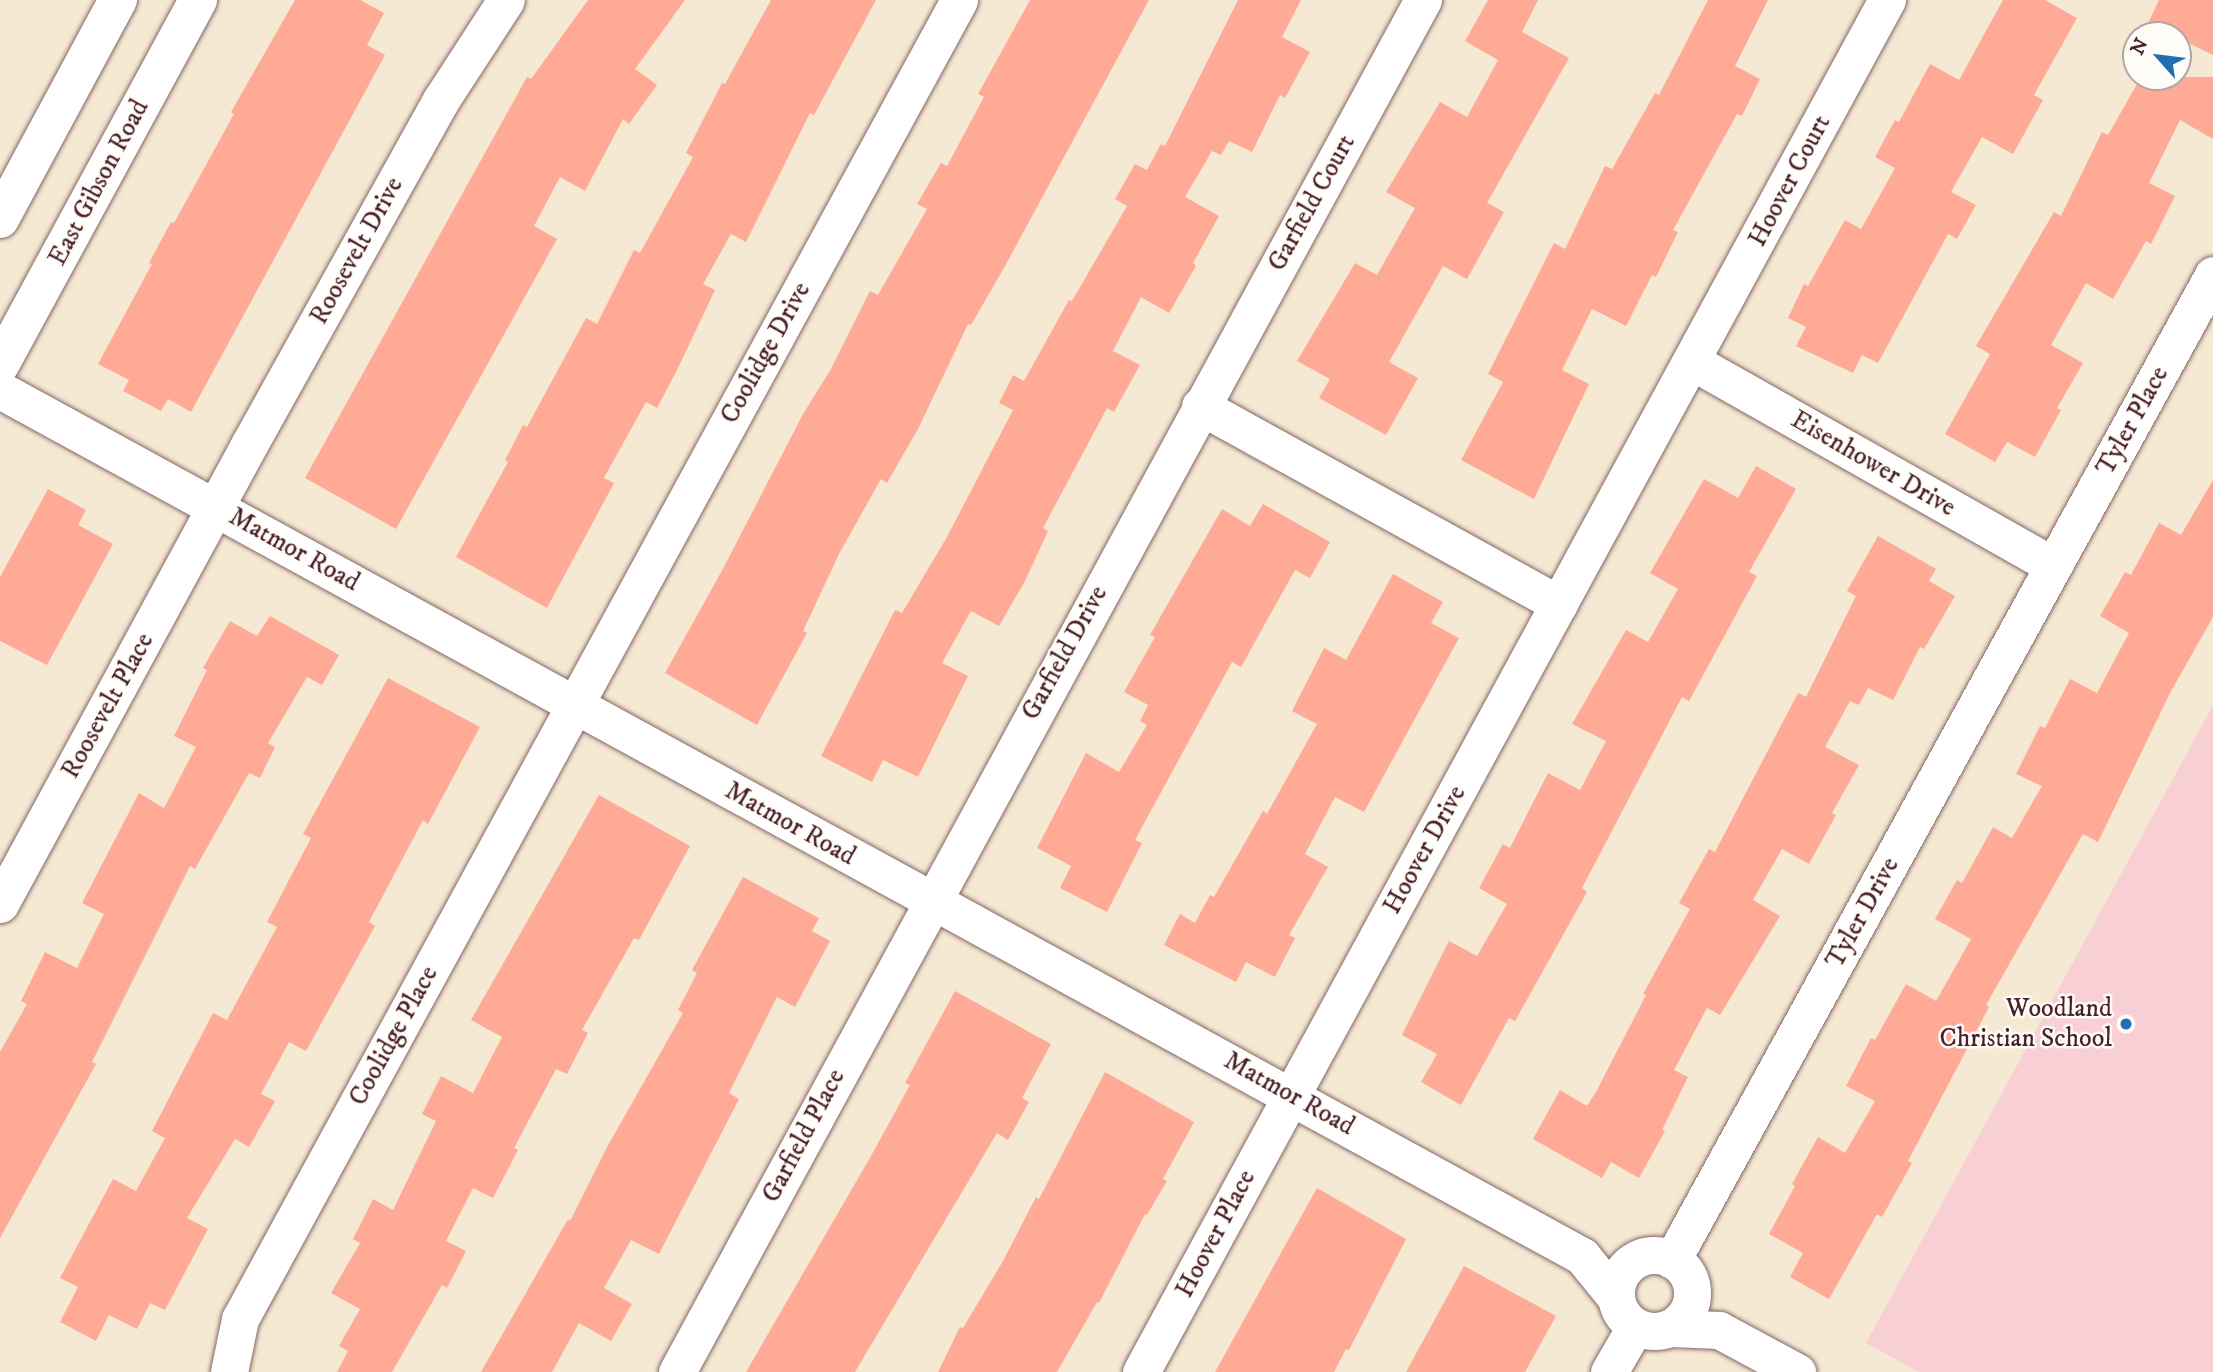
<!DOCTYPE html>
<style>
body{margin:0}
#map{position:relative;width:2213px;height:1372px;overflow:hidden;background:#f5e9d3;font-family:"IM FELL DW Pica",serif}
div>[style]{position:absolute}
.built>*{inset:0;background:#f7cfd4}
.building>*{inset:0;background:#feaa96}
.roads{filter:drop-shadow(0 0 2px #866666) drop-shadow(0 0 2px #866666)}
.minor>*{height:37px;margin:-18.5px;padding:0 18.5px;transform-origin:18.5px;border-radius:18.5px;background:#fff}
.minor>.ring{margin:-18.5px;padding:0;box-sizing:content-box;background:none;border:37px solid #fff;border-radius:50%}
.major>*{height:38px;margin:-19px;padding:0 19px;transform-origin:19px;border-radius:19px;background:#fff}
.dots>*{width:19px;height:19px;translate:-50% -50%;box-sizing:border-box;border:4px solid #fdfcf7;border-radius:50%}
span{translate:-50% -50%;white-space:nowrap;text-align:center;line-height:1.15;-webkit-text-stroke:5px #fdfcf7;paint-order:stroke}
.street-label{font-size:26px;color:#4a1f2b}
.poi-label{font-size:26px;color:#4a1f2b}
.right{translate:-100% -50%;text-align:right}
.north{position:absolute;left:2122px;top:21px;width:70px;height:70px;box-sizing:border-box;background:#fdfcf7;border:2px solid #b5a4a5;border-radius:50%;rotate:298deg;font-size:19px;font-weight:700;line-height:28px;text-align:center;color:#4a1f2b}
.north::after{content:'';display:block;margin:auto;width:24px;height:32px;background:#1f6fb2;clip-path:polygon(50% 0,100% 100%,50% 72%,0 100%)}
</style>
<div id="map">
<div class="built">
<i style="clip-path:polygon(2213px 705px,2213px 1372px,1919px 1372px,1866px 1343px)"></i>
</div>
<div class="building">
<i style="clip-path:polygon(295px 0,360px 0,384px 13px,367px 45px,385px 55px,191px 412px,168px 399px,161px 411px,123px 391px,129px 380px,98px 364px,152px 264px,149px 263px,171px 222px,174px 223px,234px 114px,231px 112px)"></i>
<i style="clip-path:polygon(588px 0,685px 0,635px 69px,657px 85px,629px 124px,623px 119px,585px 191px,560px 177px,534px 226px,557px 239px,396px 529px,305px 478px,527px 77px,531px 79px)"></i>
<i style="clip-path:polygon(771px 0,876px 0,814px 115px,810px 113px,746px 242px,731px 234px,703px 284px,715px 290px,678px 368px,657px 408px,646px 402px,604px 478px,614px 483px,547px 608px,456px 557px,508px 462px,505px 460px,523px 425px,527px 427px,586px 318px,597px 324px,634px 250px,640px 253px,693px 157px,686px 153px,722px 83px,725px 84px)"></i>
<i style="clip-path:polygon(1030px 0,1149px 0,1005px 266px,971px 325px,968px 324px,918px 429px,887px 483px,881px 479px,839px 554px,803px 631px,807px 633px,757px 725px,665px 673px,725px 565px,803px 414px,831px 369px,870px 291px,878px 295px,927px 209px,917px 204px,941px 163px,947px 166px,984px 97px,978px 94px)"></i>
<i style="clip-path:polygon(1238px 0,1301px 0,1282px 37px,1310px 52px,1285px 98px,1280px 95px,1252px 152px,1229px 141px,1221px 155px,1212px 151px,1185px 197px,1219px 216px,1193px 263px,1196px 266px,1169px 313px,1141px 297px,1113px 351px,1140px 365px,1114px 412px,1107px 408px,1043px 528px,1048px 531px,1025px 581px,999px 626px,971px 611px,942px 663px,968px 676px,918px 777px,883px 760px,872px 782px,821px 756px,895px 610px,902px 613px,947px 537px,1013px 410px,999px 403px,1013px 375px,1024px 381px,1069px 300px,1072px 301px,1127px 206px,1115px 199px,1135px 164px,1147px 170px,1161px 144px,1165px 146px)"></i>
<i style="clip-path:polygon(1488px 0,1538px 0,1522px 32px,1569px 58px,1487px 203px,1504px 212px,1467px 279px,1443px 266px,1389px 362px,1418px 378px,1386px 435px,1319px 398px,1330px 379px,1297px 361px,1355px 263px,1377px 275px,1415px 208px,1386px 192px,1440px 102px,1467px 117px,1498px 60px,1465px 41px)"></i>
<i style="clip-path:polygon(1708px 0,1768px 0,1735px 66px,1760px 79px,1742px 116px,1737px 114px,1673px 230px,1678px 232px,1656px 277px,1652px 275px,1626px 326px,1592px 309px,1562px 370px,1589px 384px,1534px 499px,1461px 460px,1503px 382px,1488px 374px,1554px 243px,1565px 249px,1605px 166px,1612px 169px,1655px 93px,1659px 95px)"></i>
<i style="clip-path:polygon(2003px 0,2045px 0,2077px 18px,2034px 95px,2043px 100px,2013px 154px,1982px 137px,1951px 192px,1976px 205px,1957px 239px,1948px 234px,1878px 363px,1862px 355px,1853px 373px,1796px 346px,1806px 327px,1788px 318px,1804px 284px,1808px 286px,1845px 220px,1861px 229px,1895px 168px,1875px 157px,1895px 120px,1899px 122px,1930px 64px,1959px 80px)"></i>
<i style="clip-path:polygon(2159px 0,2213px 0,2213px 55px,2178px 38px,2178px 35px,2148px 23px)"></i>
<i style="clip-path:polygon(2141px 77px,2213px 77px,2213px 139px,2180px 120px,2149px 183px,2175px 196px,2151px 244px,2146px 241px,2113px 299px,2086px 283px,2051px 345px,2083px 363px,2057px 408px,2061px 410px,2035px 457px,2007px 442px,1995px 462px,1945px 434px,1990px 354px,1976px 346px,2054px 212px,2061px 216px,2102px 132px,2108px 135px)"></i>
<i style="clip-path:polygon(1756px 466px,1796px 489px,1749px 572px,1757px 576px,1689px 701px,1682px 697px,1582px 888px,1587px 892px,1515px 1021px,1509px 1018px,1461px 1105px,1421px 1082px,1437px 1054px,1402px 1035px,1449px 941px,1477px 956px,1507px 904px,1479px 888px,1503px 844px,1510px 848px,1548px 773px,1580px 790px,1606px 741px,1572px 724px,1626px 630px,1648px 642px,1678px 589px,1650px 573px,1704px 479px,1738px 498px)"></i>
<i style="clip-path:polygon(2213px 480px,2213px 617px,2170px 693px,2098px 842px,2083px 834px,1986px 1005px,1989px 1007px,1908px 1161px,1912px 1163px,1882px 1217px,1877px 1214px,1829px 1299px,1790px 1277px,1803px 1253px,1769px 1234px,1795px 1186px,1792px 1184px,1818px 1137px,1845px 1153px,1875px 1101px,1846px 1086px,1871px 1038px,1875px 1040px,1906px 984px,1936px 1001px,1971px 939px,1935px 919px,1957px 880px,1962px 883px,1993px 827px,2012px 838px,2042px 786px,2016px 774px,2040px 726px,2045px 728px,2070px 679px,2097px 693px,2129px 633px,2100px 616px,2125px 572px,2131px 575px,2159px 523px,2181px 535px)"></i>
<i style="clip-path:polygon(48px 489px,86px 510px,78px 525px,113px 544px,47px 665px,0 641px,0 577px)"></i>
<i style="clip-path:polygon(1263px 504px,1330px 542px,1310px 578px,1295px 570px,1241px 667px,1232px 662px,1135px 840px,1142px 843px,1107px 912px,1060px 888px,1071px 866px,1037px 848px,1086px 753px,1119px 772px,1147px 725px,1140px 721px,1148px 705px,1124px 692px,1155px 637px,1150px 635px,1222px 509px,1250px 526px)"></i>
<i style="clip-path:polygon(1878px 536px,1936px 569px,1929px 581px,1955px 596px,1924px 649px,1920px 647px,1893px 700px,1868px 688px,1859px 705px,1850px 701px,1825px 747px,1859px 765px,1832px 813px,1836px 815px,1809px 864px,1782px 849px,1753px 900px,1780px 916px,1720px 1015px,1707px 1008px,1674px 1070px,1688px 1077px,1662px 1130px,1665px 1131px,1639px 1178px,1611px 1162px,1602px 1178px,1533px 1139px,1560px 1090px,1587px 1106px,1596px 1092px,1646px 995px,1643px 994px,1690px 909px,1679px 903px,1709px 849px,1715px 852px,1798px 693px,1806px 697px,1856px 596px,1847px 591px)"></i>
<i style="clip-path:polygon(1393px 574px,1443px 602px,1431px 623px,1459px 638px,1364px 812px,1335px 797px,1305px 854px,1328px 867px,1289px 935px,1295px 938px,1275px 977px,1246px 962px,1236px 982px,1164px 945px,1180px 914px,1195px 923px,1210px 895px,1214px 897px,1263px 811px,1267px 814px,1317px 724px,1292px 711px,1324px 648px,1346px 660px)"></i>
<i style="clip-path:polygon(270px 616px,339px 655px,322px 685px,307px 677px,268px 743px,275px 747px,260px 778px,249px 773px,195px 869px,190px 866px,92px 1062px,96px 1064px,0 1238px,0 1052px,27px 1004px,21px 1001px,45px 952px,77px 968px,104px 914px,82px 903px,139px 793px,164px 808px,196px 747px,174px 736px,207px 670px,203px 668px,230px 621px,257px 636px)"></i>
<i style="clip-path:polygon(388px 678px,480px 727px,428px 824px,423px 820px,369px 922px,375px 926px,306px 1051px,289px 1042px,261px 1094px,275px 1101px,249px 1147px,235px 1139px,187px 1218px,208px 1229px,165px 1310px,150px 1303px,137px 1329px,109px 1315px,96px 1341px,60px 1322px,78px 1287px,60px 1278px,113px 1179px,136px 1191px,165px 1138px,152px 1131px,213px 1013px,227px 1020px,277px 927px,267px 922px,311px 838px,303px 834px)"></i>
<i style="clip-path:polygon(599px 795px,690px 846px,639px 940px,634px 938px,582px 1030px,588px 1033px,567px 1074px,556px 1069px,514px 1148px,518px 1150px,493px 1198px,473px 1188px,446px 1241px,466px 1251px,447px 1288px,442px 1285px,392px 1372px,337px 1372px,348px 1351px,339px 1346px,360px 1309px,331px 1293px,360px 1243px,353px 1239px,373px 1199px,393px 1210px,436px 1121px,422px 1114px,441px 1076px,473px 1093px,502px 1037px,471px 1020px)"></i>
<i style="clip-path:polygon(743px 877px,819px 918px,812px 931px,830px 941px,795px 1007px,777px 997px,729px 1093px,739px 1099px,659px 1254px,631px 1240px,604px 1288px,632px 1304px,611px 1341px,579px 1323px,552px 1372px,481px 1372px,568px 1219px,570px 1221px,606px 1149px,683px 1013px,678px 1010px,697px 973px,692px 970px)"></i>
<i style="clip-path:polygon(955px 991px,1051px 1044px,1022px 1098px,1029px 1102px,1008px 1140px,997px 1133px,855px 1372px,746px 1372px,871px 1156px,910px 1085px,905px 1083px)"></i>
<i style="clip-path:polygon(1105px 1072px,1194px 1122px,1163px 1179px,1167px 1181px,1147px 1215px,1145px 1214px,1099px 1303px,1097px 1302px,1057px 1372px,938px 1372px,960px 1327px,963px 1328px,1003px 1261px,1036px 1197px,1039px 1199px)"></i>
<i style="clip-path:polygon(1317px 1188px,1406px 1239px,1349px 1350px,1346px 1349px,1334px 1372px,1215px 1372px)"></i>
<i style="clip-path:polygon(1464px 1266px,1556px 1316px,1525px 1372px,1406px 1372px)"></i>
</div>
<div class="roads">
<div class="minor">
<i style="left:1693px;top:362px;width:414px;rotate:29.5deg"></i>
<i style="left:0;top:390px;width:1804px;rotate:28.7deg"></i>
<i style="left:1582px;top:1256px;width:54px;rotate:51deg"></i>
<i style="left:1200px;top:406px;width:410px;rotate:28.9deg"></i>
<i style="left:0;top:904px;width:524px;rotate:-61.53deg"></i>
<i style="left:250px;top:443px;width:393px;rotate:-60.9deg"></i>
<i style="left:441px;top:100px;width:119px;rotate:-57deg"></i>
<i class="ring" style="left:1616px;top:1255px;width:39px;height:39px"></i>
<i style="left:1672px;top:1260px;width:1124px;rotate:-61.22deg"></i>
<i style="left:1671px;top:1328px;width:48px;rotate:2.4deg"></i>
<i style="left:1719px;top:1330px;width:89px;rotate:28.3deg"></i>
<i style="left:229px;top:1372px;width:54px;rotate:-78.3deg"></i>
<i style="left:240px;top:1319px;width:1502px;rotate:-61.4deg"></i>
<i style="left:677px;top:1372px;width:1562px;rotate:-61.47deg"></i>
<i style="left:1141px;top:1372px;width:1562px;rotate:-61.47deg"></i>
<i style="left:1609px;top:1372px;width:52px;rotate:-60deg"></i>
</div>
<div class="major">
<i style="left:0;top:219px;width:249px;rotate:-61.7deg"></i>
<i style="left:0;top:365px;width:415px;rotate:-61.5deg"></i>
</div>
</div>
<div class="dots">
<i style="left:2126px;top:1024px;background:#1f6fb2"></i>
</div>
<div class="street-label">
<span style="left:1790px;top:181px;rotate:-62deg">Hoover Court</span>
<span style="left:99px;top:183px;rotate:-62deg">East Gibson Road</span>
<span style="left:1312px;top:203px;rotate:-61deg">Garfield Court</span>
<span style="left:357px;top:251px;rotate:-61deg">Roosevelt Drive</span>
<span style="left:766px;top:353px;rotate:-61deg">Coolidge Drive</span>
<span style="left:2133px;top:421px;rotate:-61deg">Tyler Place</span>
<span style="left:1873px;top:464px;rotate:30deg">Eisenhower Drive</span>
<span style="left:294px;top:550px;rotate:29deg">Matmor Road</span>
<span style="left:1065px;top:653px;rotate:-61deg">Garfield Drive</span>
<span style="left:108px;top:706px;rotate:-61deg">Roosevelt Place</span>
<span style="left:790px;top:824px;rotate:29deg">Matmor Road</span>
<span style="left:1425px;top:850px;rotate:-61deg">Hoover Drive</span>
<span style="left:1863px;top:913px;rotate:-61deg">Tyler Drive</span>
<span style="left:394px;top:1036px;rotate:-61deg">Coolidge Place</span>
<span style="left:1289px;top:1094px;rotate:29deg">Matmor Road</span>
<span style="left:804px;top:1136px;rotate:-62deg">Garfield Place</span>
<span style="left:1216px;top:1234px;rotate:-62deg">Hoover Place</span>
</div>
<div class="poi-label">
<span class="right" style="left:2112px;top:1024px">Woodland<br>Christian School</span>
</div>
<div class="north">N</div>
</div>
